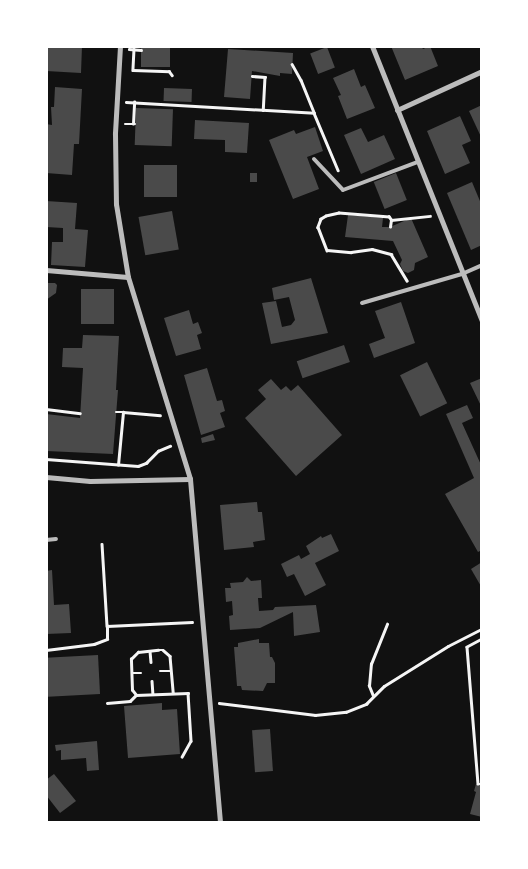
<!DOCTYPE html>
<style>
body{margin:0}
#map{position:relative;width:528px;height:869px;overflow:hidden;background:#111;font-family:"DejaVu Sans",sans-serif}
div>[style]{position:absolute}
.building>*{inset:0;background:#4a4a4a;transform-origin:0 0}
.path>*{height:2.5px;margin:-1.25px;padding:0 1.25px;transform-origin:1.25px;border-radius:1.25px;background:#f5f5f5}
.service>*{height:4px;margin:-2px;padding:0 2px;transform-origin:2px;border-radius:2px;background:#bcbcbc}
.minor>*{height:5px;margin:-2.5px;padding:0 2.5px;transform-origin:2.5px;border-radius:2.5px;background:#bcbcbc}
span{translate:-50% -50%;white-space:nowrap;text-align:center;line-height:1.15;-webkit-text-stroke:5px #fff;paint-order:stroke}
.frame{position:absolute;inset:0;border:48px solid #fff;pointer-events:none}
</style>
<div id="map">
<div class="building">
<i style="clip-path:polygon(46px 46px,82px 46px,81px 73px,46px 71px,48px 56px,46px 56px)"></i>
<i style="left:141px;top:46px;width:29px;height:21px"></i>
<i style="clip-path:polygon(391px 46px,421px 46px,423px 49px,430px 46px,438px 66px,405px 80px)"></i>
<i style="left:327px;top:47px;width:22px;height:18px;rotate:69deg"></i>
<i style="clip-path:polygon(228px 49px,293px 53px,292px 74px,280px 73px,280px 76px,252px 71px,250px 99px,224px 97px)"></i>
<i style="clip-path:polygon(354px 69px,361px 87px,365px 85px,375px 108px,347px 119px,338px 96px,341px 95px,333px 78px)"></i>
<i style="clip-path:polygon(55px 87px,82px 89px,79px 144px,74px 144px,72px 175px,46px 173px,46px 124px,52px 125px,51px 107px,54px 107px)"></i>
<i style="left:164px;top:88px;width:28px;height:13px;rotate:2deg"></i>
<i style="clip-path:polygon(482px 105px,482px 139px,469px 111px)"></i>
<i style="left:136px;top:108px;width:37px;height:37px;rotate:2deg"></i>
<i style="clip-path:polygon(460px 116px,471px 141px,462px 145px,470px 163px,445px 174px,427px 131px)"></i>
<i style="clip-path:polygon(195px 120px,249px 123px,247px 153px,225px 152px,225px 140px,194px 139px)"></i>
<i style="clip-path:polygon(315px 127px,323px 151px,307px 157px,319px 189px,293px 199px,269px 140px,294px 130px,296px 134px)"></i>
<i style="clip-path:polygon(361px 128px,368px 142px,384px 135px,395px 159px,361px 174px,344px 135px)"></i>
<i style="left:144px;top:165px;width:33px;height:32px"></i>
<i style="left:250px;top:173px;width:7px;height:9px"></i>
<i style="left:396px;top:173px;width:29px;height:24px;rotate:68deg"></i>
<i style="clip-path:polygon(472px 182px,482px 206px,482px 245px,471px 250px,447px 193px)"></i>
<i style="clip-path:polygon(46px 201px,77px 203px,75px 229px,88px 230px,85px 267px,51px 265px,52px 242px,63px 242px,63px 228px,46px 227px)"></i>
<i style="left:172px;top:211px;width:39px;height:34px;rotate:80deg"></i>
<i style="clip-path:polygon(348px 215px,383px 218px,382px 227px,390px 227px,411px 218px,428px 257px,415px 263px,414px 270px,408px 273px,403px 271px,400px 264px,402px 260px,393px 241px,345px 237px)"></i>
<i style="clip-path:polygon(311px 278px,328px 333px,271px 344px,262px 303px,276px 301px,282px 327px,291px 325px,295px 320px,289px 297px,274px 300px,272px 288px)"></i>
<i style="clip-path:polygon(46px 283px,55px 283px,57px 285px,56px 293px,46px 300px)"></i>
<i style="left:81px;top:289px;width:33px;height:35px"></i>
<i style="clip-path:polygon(401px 302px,415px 343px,374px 358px,369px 344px,385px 338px,375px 311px)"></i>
<i style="clip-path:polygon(189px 310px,193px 324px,198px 322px,202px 333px,197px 335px,201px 349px,176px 356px,164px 318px)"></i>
<i style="clip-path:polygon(83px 335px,119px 336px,116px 390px,118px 390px,113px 454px,46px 451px,46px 414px,80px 418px,83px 368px,62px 367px,63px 348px,82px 348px)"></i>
<i style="left:344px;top:345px;width:18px;height:50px;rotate:71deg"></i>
<i style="left:427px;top:362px;width:46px;height:30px;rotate:64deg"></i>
<i style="clip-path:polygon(207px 368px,217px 401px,222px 400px,225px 411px,220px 413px,225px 427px,201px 435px,184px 375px)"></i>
<i style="clip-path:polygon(482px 378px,482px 408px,470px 383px)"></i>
<i style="clip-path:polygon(271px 379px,281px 390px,286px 386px,291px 391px,298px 385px,342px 435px,296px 476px,245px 418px,266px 399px,258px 390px)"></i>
<i style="clip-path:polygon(467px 405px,473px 418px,462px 423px,482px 467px,482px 550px,478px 552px,445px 494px,474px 478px,446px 414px)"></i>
<i style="clip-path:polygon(213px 434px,215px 440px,202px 443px,201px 438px)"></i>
<i style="clip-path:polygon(257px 502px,258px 512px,262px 512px,265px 540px,253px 542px,254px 547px,224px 550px,220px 505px)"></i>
<i style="clip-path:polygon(331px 534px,339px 551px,315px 563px,326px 585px,305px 596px,294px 574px,287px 577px,281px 564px,299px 555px,301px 559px,310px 554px,306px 546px,321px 536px,322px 538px)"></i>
<i style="clip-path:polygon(482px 562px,482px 588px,471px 569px)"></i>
<i style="clip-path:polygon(52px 570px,54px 605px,69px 604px,71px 633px,46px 634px,46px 571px)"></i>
<i style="clip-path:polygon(247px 577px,251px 581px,261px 580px,262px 598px,258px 598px,259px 611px,273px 610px,275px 607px,316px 605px,320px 632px,294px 636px,293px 612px,260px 628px,230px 630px,229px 616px,233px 615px,232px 601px,226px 602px,225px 588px,231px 588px,230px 583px,243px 582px)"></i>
<i style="clip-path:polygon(259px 639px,259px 643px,269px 643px,270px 657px,272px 657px,275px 663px,275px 683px,267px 683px,263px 691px,242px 690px,241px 686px,237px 686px,234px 647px,238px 647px,238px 643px)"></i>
<i style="left:98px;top:655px;width:39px;height:52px;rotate:87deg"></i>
<i style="clip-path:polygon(162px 703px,162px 710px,177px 709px,180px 754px,128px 758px,124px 706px)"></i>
<i style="left:270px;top:729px;width:42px;height:18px;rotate:86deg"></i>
<i style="clip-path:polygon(97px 741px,99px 770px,87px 771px,86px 758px,61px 760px,61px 750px,56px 751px,55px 745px)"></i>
<i style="clip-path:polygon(54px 774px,76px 801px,60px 813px,46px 795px,46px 780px)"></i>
<i style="clip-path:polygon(476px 784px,482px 785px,482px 817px,470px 814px,476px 792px,474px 791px)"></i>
</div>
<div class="path">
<i style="left:129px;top:49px;width:12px;rotate:5deg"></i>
<i style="left:134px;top:49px;width:21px;rotate:93deg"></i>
<i style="left:133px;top:70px;width:36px;rotate:2deg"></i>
<i style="left:169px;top:71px;width:5px;rotate:53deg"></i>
<i style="left:292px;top:64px;width:18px;rotate:61deg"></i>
<i style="left:301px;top:80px;width:35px;rotate:68deg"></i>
<i style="left:252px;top:76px;width:13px;rotate:4deg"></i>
<i style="left:265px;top:77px;width:33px;rotate:93deg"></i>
<i style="left:126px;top:102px;width:188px;rotate:3.3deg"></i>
<i style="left:314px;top:113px;width:62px;rotate:67.2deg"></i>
<i style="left:125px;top:124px;width:10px"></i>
<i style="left:133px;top:124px;width:22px;rotate:-87deg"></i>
<i style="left:391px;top:220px;width:4px;rotate:-124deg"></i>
<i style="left:389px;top:217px;width:50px;rotate:-175.4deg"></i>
<i style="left:339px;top:213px;width:13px;rotate:167deg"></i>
<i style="left:326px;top:216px;width:6px;rotate:149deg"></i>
<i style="left:321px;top:219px;width:9px;rotate:111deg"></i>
<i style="left:318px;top:227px;width:25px;rotate:69deg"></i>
<i style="left:327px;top:250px;width:24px;rotate:5deg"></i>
<i style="left:351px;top:252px;width:21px;rotate:-8deg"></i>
<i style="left:372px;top:249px;width:20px;rotate:15deg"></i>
<i style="left:391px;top:254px;width:31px;rotate:59deg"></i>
<i style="left:390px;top:227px;width:7px;rotate:-82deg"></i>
<i style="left:391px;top:220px;width:39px;rotate:-6deg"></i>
<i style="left:46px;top:409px;width:34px;rotate:7deg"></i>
<i style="left:116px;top:412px;width:7px"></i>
<i style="left:46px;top:459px;width:92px;rotate:4.4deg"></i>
<i style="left:138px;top:466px;width:9px;rotate:-21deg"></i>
<i style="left:146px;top:463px;width:17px;rotate:-45deg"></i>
<i style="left:158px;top:451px;width:13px;rotate:-23deg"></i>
<i style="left:118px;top:465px;width:53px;rotate:-84.6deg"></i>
<i style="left:123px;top:412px;width:37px;rotate:5deg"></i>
<i style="left:102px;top:544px;width:82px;rotate:86.5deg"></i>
<i style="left:107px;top:626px;width:85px;rotate:-2.7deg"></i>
<i style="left:482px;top:639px;width:17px;rotate:152deg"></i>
<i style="left:467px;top:647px;width:137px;rotate:85.4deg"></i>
<i style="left:478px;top:784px;width:4px"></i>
<i style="left:46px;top:650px;width:48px;rotate:-7.1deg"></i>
<i style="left:94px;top:644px;width:14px;rotate:-21deg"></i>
<i style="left:107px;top:639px;width:13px;rotate:-90deg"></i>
<i style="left:150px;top:651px;width:11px;rotate:85deg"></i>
<i style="left:160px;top:671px;width:11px"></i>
<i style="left:132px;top:673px;width:9px"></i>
<i style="left:152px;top:681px;width:13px;rotate:86deg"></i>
<i style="left:136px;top:695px;width:6px;rotate:-129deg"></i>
<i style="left:132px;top:690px;width:31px;rotate:-92deg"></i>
<i style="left:131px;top:659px;width:10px;rotate:-45deg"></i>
<i style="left:138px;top:652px;width:20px;rotate:-6deg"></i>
<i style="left:158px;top:650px;width:5px"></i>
<i style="left:163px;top:650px;width:9px;rotate:41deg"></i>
<i style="left:170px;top:656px;width:37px;rotate:85deg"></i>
<i style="left:373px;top:696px;width:11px;rotate:-112deg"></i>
<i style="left:369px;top:686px;width:22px;rotate:-85deg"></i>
<i style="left:371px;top:664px;width:43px;rotate:-68.2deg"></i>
<i style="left:107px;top:703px;width:23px;rotate:-5deg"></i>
<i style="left:130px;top:701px;width:8px;rotate:-45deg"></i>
<i style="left:136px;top:695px;width:52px;rotate:-2.2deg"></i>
<i style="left:188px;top:693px;width:48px;rotate:86.4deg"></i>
<i style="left:191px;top:741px;width:18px;rotate:119deg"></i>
<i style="left:219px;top:703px;width:97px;rotate:7.1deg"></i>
<i style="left:315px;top:715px;width:31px;rotate:-6deg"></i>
<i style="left:346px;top:712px;width:22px;rotate:-22deg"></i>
<i style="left:366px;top:704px;width:25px;rotate:-45deg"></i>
<i style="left:384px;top:686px;width:75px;rotate:-32deg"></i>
<i style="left:448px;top:646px;width:38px;rotate:-27deg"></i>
</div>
<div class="service">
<i style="left:314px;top:159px;width:42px;rotate:46.9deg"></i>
<i style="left:343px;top:190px;width:80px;rotate:-20.5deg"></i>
<i style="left:362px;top:303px;width:104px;rotate:-16.2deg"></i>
<i style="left:462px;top:274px;width:22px;rotate:-24deg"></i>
<i style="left:46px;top:540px;width:10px;rotate:-6deg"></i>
</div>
<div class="minor">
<i style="left:120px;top:46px;width:88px;rotate:93.3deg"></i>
<i style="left:115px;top:134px;width:70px;rotate:89.2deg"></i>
<i style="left:116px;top:204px;width:74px;rotate:80.7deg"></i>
<i style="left:128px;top:277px;width:211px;rotate:72.9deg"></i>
<i style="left:190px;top:479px;width:345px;rotate:85deg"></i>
<i style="left:372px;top:46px;width:296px;rotate:68.2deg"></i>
<i style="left:397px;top:110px;width:94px;rotate:-24.6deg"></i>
<i style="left:46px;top:270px;width:82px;rotate:4.9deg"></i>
<i style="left:46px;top:477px;width:44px;rotate:5.2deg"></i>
<i style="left:90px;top:481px;width:100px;rotate:-1.1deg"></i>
</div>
<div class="frame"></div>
</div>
